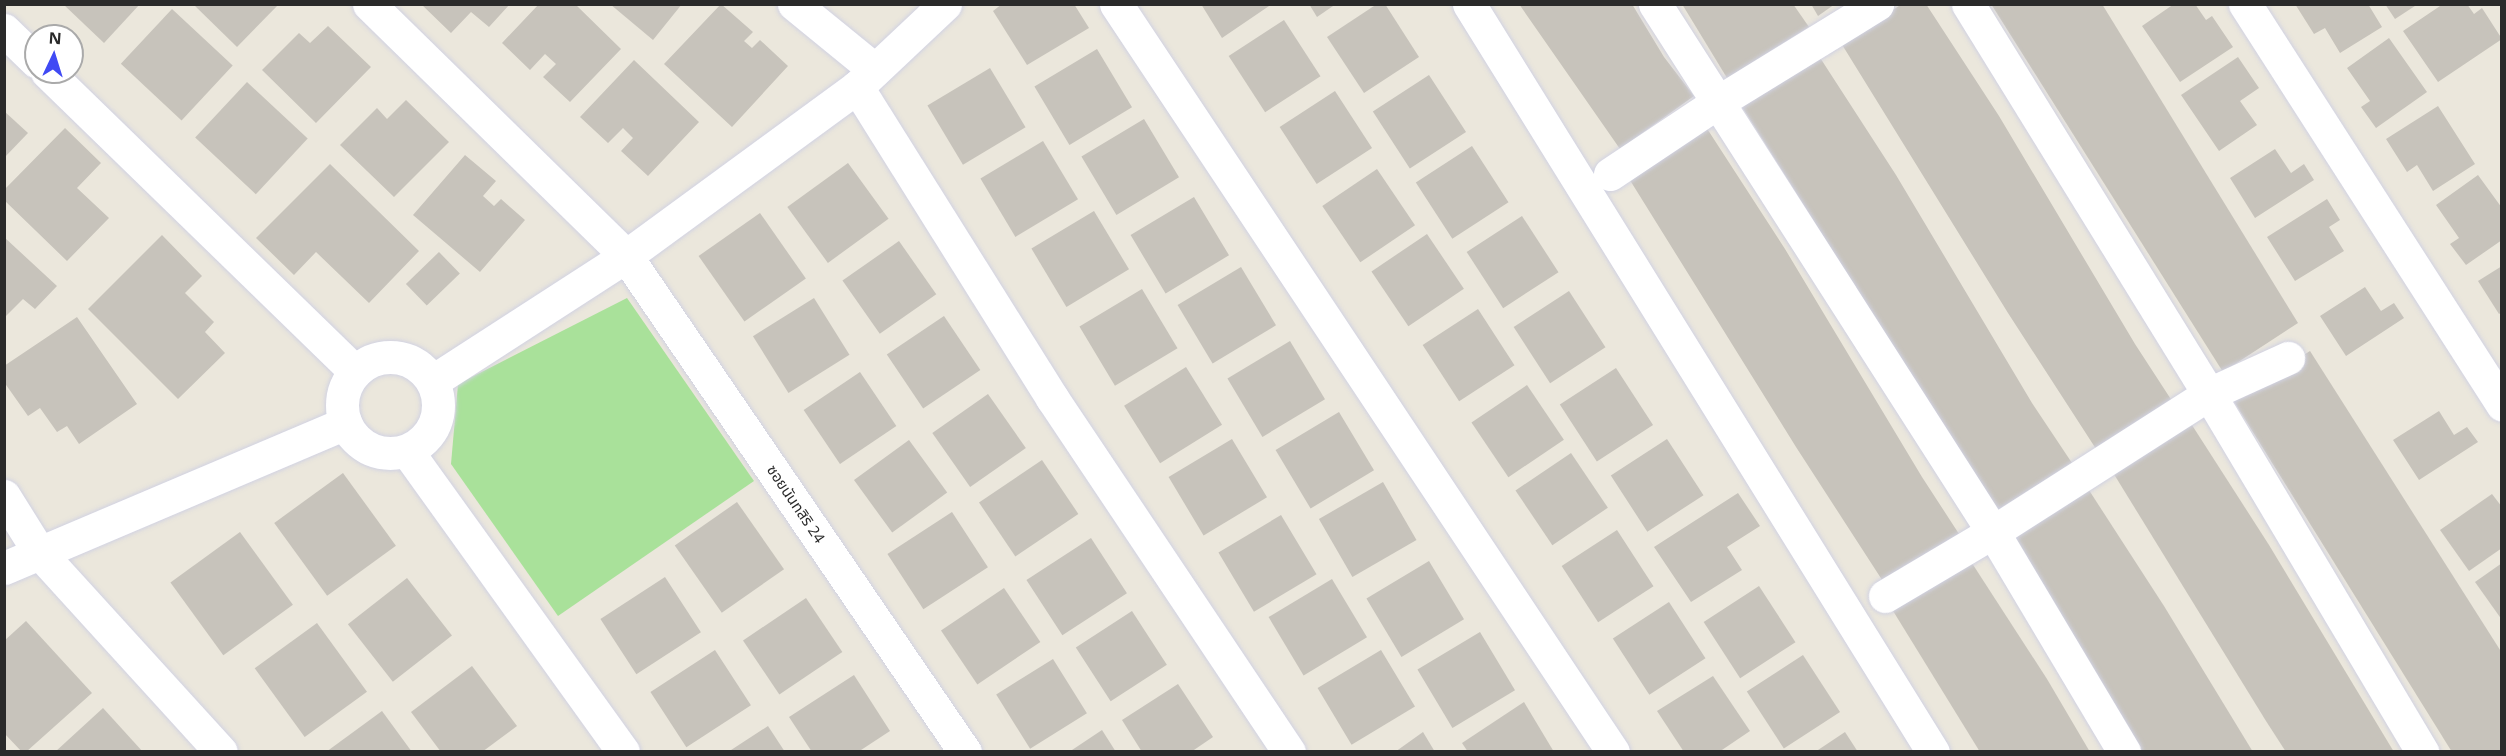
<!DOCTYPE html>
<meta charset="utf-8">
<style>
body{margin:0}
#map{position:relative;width:2506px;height:756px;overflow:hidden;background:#ebe7dc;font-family:"Open Sans","Noto Sans Thai",sans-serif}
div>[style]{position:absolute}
.green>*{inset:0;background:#a9e19a}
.building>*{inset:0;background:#c7c3bb;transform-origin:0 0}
.roads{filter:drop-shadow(0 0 2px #d1d2e2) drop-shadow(0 0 2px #d1d2e2)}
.minor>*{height:33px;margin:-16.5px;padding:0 16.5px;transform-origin:16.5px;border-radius:16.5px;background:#fff}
.minor>.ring{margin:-16.5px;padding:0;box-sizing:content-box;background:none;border:33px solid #fff;border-radius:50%}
span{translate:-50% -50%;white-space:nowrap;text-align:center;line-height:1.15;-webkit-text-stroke:4.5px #fff;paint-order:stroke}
.street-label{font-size:15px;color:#2a2a2a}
.frame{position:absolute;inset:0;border:6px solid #2a2a2a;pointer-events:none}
.north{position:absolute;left:24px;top:24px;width:60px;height:60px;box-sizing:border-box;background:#fff;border:2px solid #aaa;border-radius:50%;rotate:4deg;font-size:16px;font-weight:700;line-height:24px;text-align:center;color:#2a2a2a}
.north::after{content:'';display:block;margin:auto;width:21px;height:27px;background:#404af4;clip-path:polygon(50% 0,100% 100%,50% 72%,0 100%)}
</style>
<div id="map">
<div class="green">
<i style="clip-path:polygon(627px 298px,754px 481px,558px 616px,451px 464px,458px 384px)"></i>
</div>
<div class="building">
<i style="clip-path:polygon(63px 4px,140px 4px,104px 43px)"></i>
<i style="clip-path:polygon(193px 4px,279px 4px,237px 47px)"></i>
<i style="clip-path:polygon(421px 4px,510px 4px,489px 27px,471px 12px,451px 33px)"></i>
<i style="clip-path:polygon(539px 4px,575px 4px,621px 49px,570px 102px,543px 77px,556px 64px,545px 54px,530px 70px,502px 43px)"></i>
<i style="clip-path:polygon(610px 4px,682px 4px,653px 40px)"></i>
<i style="clip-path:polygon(721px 4px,753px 32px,744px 41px,752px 48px,760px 40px,788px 66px,732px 127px,664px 64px)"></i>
<i style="clip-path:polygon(1002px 4px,1074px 4px,1089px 28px,1027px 65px,993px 11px)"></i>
<i style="clip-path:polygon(1201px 4px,1272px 4px,1222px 38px)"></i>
<i style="clip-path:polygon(1309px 4px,1336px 4px,1317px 17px)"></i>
<i style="clip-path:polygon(1377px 4px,1385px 4px,1419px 57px,1364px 93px,1327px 37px)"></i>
<i style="clip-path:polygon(1519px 4px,1632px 4px,1664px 57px,1694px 96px,1620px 149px)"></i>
<i style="clip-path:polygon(1682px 4px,1793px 4px,1809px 27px,1727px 78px)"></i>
<i style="clip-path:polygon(1811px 4px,1835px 4px,1818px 16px)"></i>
<i style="clip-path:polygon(1902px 4px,1926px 4px,1999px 116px,2135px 344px,2174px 404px,2098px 452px,2008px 313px,1841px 43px)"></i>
<i style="clip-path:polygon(1991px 4px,2102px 4px,2298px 323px,2223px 372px)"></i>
<i style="clip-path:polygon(2174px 4px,2195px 4px,2206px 20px,2212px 16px,2233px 47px,2180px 82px,2142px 26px)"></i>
<i style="clip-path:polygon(2295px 4px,2368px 4px,2382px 27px,2340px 53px,2325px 28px,2314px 34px)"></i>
<i style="clip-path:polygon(2385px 4px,2418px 4px,2395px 19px)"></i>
<i style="clip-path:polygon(2443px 4px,2467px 4px,2474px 14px,2482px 8px,2502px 39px,2438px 82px,2403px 31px)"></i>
<i style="left:172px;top:9px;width:83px;height:75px;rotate:43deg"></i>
<i style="left:1284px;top:20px;width:67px;height:66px;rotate:57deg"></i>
<i style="clip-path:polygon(328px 26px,371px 67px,316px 123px,262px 70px,299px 33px,310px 43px)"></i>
<i style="clip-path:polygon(2389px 38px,2427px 92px,2376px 128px,2361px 107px,2370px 101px,2347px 68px)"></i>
<i style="left:1097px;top:49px;width:68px;height:73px;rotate:59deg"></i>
<i style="clip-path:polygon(1817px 53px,1896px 175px,2032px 403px,2072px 463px,1996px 511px,1739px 102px)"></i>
<i style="clip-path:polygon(2238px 57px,2259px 88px,2240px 101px,2257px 125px,2219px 151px,2181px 95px)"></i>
<i style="clip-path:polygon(634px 60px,699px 122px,648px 176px,621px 151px,633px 138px,623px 128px,608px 143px,580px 117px)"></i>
<i style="left:990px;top:68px;width:69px;height:73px;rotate:59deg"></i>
<i style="left:1429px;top:75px;width:68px;height:67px;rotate:57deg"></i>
<i style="left:247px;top:82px;width:83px;height:76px;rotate:43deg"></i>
<i style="left:1335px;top:91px;width:68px;height:66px;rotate:57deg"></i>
<i style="clip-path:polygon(406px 100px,449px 142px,394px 197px,340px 145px,377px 108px,387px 119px)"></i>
<i style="clip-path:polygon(2438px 106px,2475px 164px,2433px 191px,2417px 165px,2407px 172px,2386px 139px)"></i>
<i style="clip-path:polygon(4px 111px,28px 133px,4px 158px)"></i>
<i style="left:1144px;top:119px;width:68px;height:73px;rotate:59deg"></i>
<i style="clip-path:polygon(1706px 127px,1785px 249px,1922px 477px,1961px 537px,1886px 586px,1796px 447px,1628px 177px)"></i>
<i style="clip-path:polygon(65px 128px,101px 163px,77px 188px,109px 218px,67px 261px,4px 200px,4px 190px)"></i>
<i style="left:1043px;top:141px;width:68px;height:73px;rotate:59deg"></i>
<i style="left:1472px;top:146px;width:67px;height:67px;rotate:57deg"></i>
<i style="clip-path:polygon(2275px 149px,2291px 173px,2304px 164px,2314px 180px,2255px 218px,2230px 178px)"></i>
<i style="clip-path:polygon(465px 155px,496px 181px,483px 196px,494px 206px,501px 199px,525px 220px,480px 272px,413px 215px)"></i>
<i style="left:848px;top:163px;width:69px;height:75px;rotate:54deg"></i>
<i style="clip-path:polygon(330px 164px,419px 251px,369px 303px,316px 252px,294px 275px,256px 238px)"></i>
<i style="left:1377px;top:169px;width:68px;height:66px;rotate:56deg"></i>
<i style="clip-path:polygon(2478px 175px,2502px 208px,2502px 240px,2466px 265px,2450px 244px,2459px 238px,2436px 205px)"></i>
<i style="left:1194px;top:197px;width:68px;height:74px;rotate:59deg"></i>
<i style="clip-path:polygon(2327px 199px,2340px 220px,2329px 227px,2344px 251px,2295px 281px,2267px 237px)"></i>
<i style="left:1094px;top:211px;width:68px;height:73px;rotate:59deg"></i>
<i style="left:760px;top:213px;width:80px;height:75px;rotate:55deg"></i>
<i style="left:1522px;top:216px;width:67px;height:66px;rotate:57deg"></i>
<i style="left:1427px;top:234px;width:66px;height:67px;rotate:56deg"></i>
<i style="clip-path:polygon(162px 235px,202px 276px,185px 293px,214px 322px,205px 332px,225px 353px,178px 399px,88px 309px)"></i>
<i style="clip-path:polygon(4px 237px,57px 286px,35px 309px,23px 299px,4px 318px)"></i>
<i style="left:899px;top:241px;width:65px;height:69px;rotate:55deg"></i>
<i style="left:439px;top:252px;width:30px;height:46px;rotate:46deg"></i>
<i style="clip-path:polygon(2502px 266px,2502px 312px,2499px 314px,2478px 281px)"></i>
<i style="left:1241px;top:267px;width:68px;height:74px;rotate:59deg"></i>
<i style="clip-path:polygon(2365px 287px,2381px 311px,2394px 303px,2404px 318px,2346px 356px,2320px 316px)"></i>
<i style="left:1142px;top:289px;width:69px;height:73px;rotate:59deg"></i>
<i style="left:1569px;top:291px;width:67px;height:66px;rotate:57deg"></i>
<i style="left:814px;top:298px;width:67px;height:72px;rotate:58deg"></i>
<i style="left:1478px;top:309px;width:67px;height:66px;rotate:57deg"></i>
<i style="left:944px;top:316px;width:65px;height:69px;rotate:56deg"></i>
<i style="clip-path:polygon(77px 317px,137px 404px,79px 444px,67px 426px,57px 432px,40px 408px,28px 416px,4px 382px,4px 366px)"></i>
<i style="left:1290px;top:341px;width:68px;height:73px;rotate:59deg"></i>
<i style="clip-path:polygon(2310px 351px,2502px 653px,2502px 752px,2452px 752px,2233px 400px)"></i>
<i style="left:1186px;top:367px;width:68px;height:73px;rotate:58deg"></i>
<i style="left:1616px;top:368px;width:68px;height:67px;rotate:57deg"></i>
<i style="left:860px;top:372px;width:65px;height:68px;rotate:56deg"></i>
<i style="left:1527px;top:385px;width:66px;height:67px;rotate:56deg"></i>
<i style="left:988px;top:394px;width:66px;height:68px;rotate:55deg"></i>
<i style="clip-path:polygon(2439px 411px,2454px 435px,2467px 427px,2478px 442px,2419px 480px,2393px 440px)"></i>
<i style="left:1339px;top:412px;width:68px;height:74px;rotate:59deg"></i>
<i style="clip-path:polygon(2190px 422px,2269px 545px,2394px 752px,2286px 752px,2266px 721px,2112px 471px)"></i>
<i style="left:1232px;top:439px;width:68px;height:74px;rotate:59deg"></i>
<i style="left:1667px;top:439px;width:67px;height:67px;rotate:57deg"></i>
<i style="left:909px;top:440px;width:65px;height:68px;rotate:54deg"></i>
<i style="left:1571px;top:453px;width:66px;height:67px;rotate:56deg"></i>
<i style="left:1042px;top:460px;width:65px;height:76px;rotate:56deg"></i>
<i style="left:343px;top:473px;width:90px;height:85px;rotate:54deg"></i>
<i style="left:1383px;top:482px;width:67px;height:74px;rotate:60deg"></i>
<i style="clip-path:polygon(2085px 484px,2164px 606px,2253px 752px,2143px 752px,2007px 533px)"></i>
<i style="clip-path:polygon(1738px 493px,1760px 526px,1727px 547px,1742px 570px,1691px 602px,1654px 547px)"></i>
<i style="clip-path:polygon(2492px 494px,2502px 507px,2502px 548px,2469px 571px,2440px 530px)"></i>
<i style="left:737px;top:502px;width:82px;height:76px;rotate:55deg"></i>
<i style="left:952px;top:512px;width:66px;height:77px;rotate:57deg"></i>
<i style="left:1281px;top:515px;width:69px;height:73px;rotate:59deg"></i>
<i style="left:1617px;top:530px;width:67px;height:66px;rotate:57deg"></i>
<i style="left:240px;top:532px;width:90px;height:86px;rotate:54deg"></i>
<i style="left:1091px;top:538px;width:66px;height:77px;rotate:57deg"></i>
<i style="clip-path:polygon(1968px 557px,2047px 679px,2090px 752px,1980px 752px,1890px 606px)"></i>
<i style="left:1429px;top:561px;width:68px;height:73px;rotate:59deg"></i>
<i style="clip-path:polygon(2502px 563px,2502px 620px,2475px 582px)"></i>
<i style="left:665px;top:577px;width:66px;height:77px;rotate:57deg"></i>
<i style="left:407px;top:578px;width:73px;height:75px;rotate:52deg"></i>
<i style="left:1332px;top:579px;width:68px;height:74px;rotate:59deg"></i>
<i style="left:1759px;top:586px;width:67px;height:66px;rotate:57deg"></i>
<i style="left:1004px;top:588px;width:65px;height:76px;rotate:56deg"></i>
<i style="left:806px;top:598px;width:65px;height:76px;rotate:56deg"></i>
<i style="left:1669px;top:602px;width:67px;height:67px;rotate:57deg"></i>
<i style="left:1132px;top:611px;width:64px;height:67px;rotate:57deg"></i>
<i style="clip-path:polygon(26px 621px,92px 693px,26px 752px,22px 752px,4px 733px,4px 641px)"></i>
<i style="left:317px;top:623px;width:85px;height:77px;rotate:54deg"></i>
<i style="left:1480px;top:632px;width:68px;height:73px;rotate:59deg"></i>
<i style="left:715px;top:650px;width:66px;height:77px;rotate:57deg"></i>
<i style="left:1381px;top:650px;width:66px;height:74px;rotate:59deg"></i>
<i style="left:1803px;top:655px;width:68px;height:67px;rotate:57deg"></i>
<i style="left:1053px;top:659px;width:64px;height:67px;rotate:58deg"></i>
<i style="clip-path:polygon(472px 666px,517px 726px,482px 752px,441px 752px,411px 712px)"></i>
<i style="clip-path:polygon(854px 675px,890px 731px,858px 752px,812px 752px,789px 717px)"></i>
<i style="clip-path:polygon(1713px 676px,1750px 731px,1719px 752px,1684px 752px,1657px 711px)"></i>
<i style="clip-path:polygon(1178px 684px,1213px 737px,1191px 752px,1142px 752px,1122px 720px)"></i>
<i style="clip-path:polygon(1524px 702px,1554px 752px,1468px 752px,1462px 743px)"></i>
<i style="clip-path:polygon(103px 708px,143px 752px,55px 752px)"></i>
<i style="clip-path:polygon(382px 711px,412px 752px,326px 752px)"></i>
<i style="clip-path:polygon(768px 726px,785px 752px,728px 752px)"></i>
<i style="clip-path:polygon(1102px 730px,1116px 752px,1069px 752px)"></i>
<i style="clip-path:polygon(1423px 732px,1435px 752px,1395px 752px)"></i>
<i style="clip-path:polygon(1845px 732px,1858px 752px,1815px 752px)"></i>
</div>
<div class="roads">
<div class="minor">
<i style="left:369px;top:4px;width:360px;rotate:44.4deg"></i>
<i style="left:626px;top:256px;width:601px;rotate:55.65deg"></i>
<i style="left:794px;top:4px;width:104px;rotate:39.2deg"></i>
<i style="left:1116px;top:4px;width:898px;rotate:56.4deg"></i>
<i style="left:1469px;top:4px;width:880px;rotate:58.19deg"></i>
<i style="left:1655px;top:4px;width:627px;rotate:57.37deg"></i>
<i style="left:1993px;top:532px;width:256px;rotate:59.2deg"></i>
<i style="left:1968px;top:4px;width:458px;rotate:58.3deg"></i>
<i style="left:2209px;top:394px;width:417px;rotate:59.2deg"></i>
<i style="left:2245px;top:4px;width:476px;rotate:57.3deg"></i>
<i style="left:4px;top:30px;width:45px;rotate:44.1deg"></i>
<i style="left:47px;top:72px;width:430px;rotate:44.2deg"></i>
<i style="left:857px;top:87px;width:367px;rotate:57.9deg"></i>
<i style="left:1052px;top:398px;width:426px;rotate:56.2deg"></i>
<i style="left:1610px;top:174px;width:130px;rotate:-33.7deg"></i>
<i style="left:1718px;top:102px;width:187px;rotate:-31.6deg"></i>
<i class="ring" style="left:342px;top:357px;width:63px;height:63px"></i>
<i style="left:433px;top:381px;width:230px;rotate:-32.9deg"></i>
<i style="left:626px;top:256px;width:286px;rotate:-36.2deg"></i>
<i style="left:857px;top:87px;width:121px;rotate:-43.3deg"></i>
<i style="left:407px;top:451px;width:370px;rotate:54.3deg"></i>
<i style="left:4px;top:496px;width:66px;rotate:58deg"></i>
<i style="left:39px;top:552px;width:270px;rotate:47.7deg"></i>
<i style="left:4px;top:568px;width:371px;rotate:-23deg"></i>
<i style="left:1885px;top:596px;width:126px;rotate:-30.7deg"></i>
<i style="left:1993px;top:532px;width:256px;rotate:-32.6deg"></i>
<i style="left:2209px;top:394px;width:87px;rotate:-24.5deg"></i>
</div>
</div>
<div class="street-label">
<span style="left:796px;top:504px;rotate:56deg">ซอยนันทสิริ 24</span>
</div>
<div class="frame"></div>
<div class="north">N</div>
</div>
